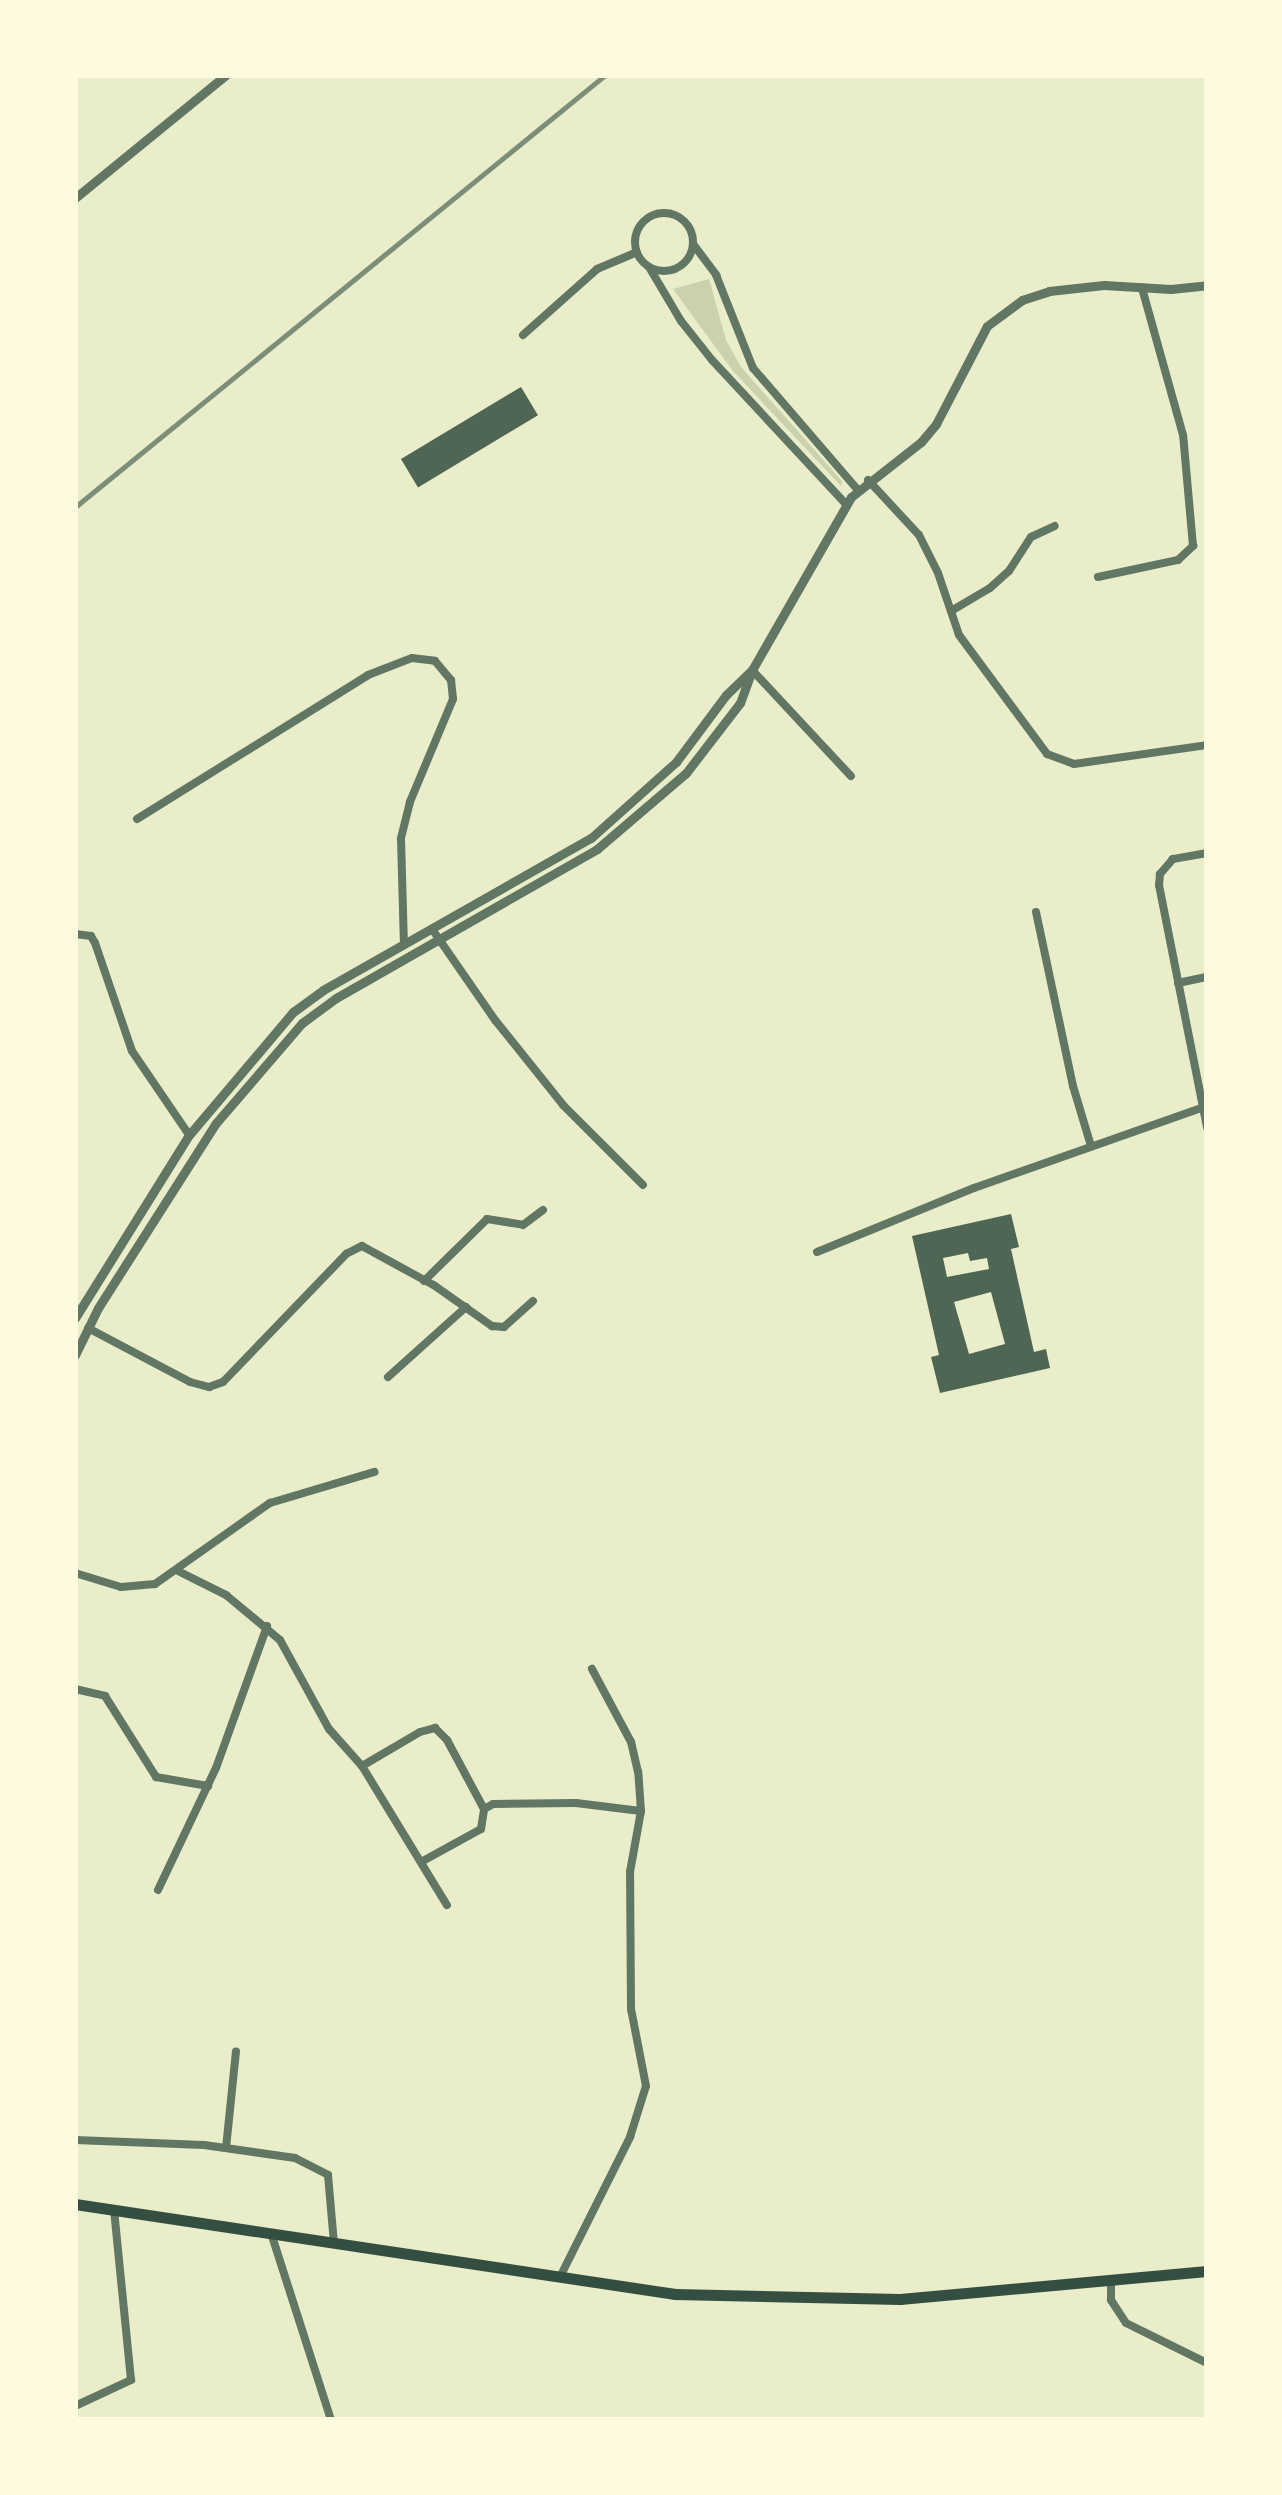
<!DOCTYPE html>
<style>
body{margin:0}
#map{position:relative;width:1282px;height:2495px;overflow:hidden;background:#e9edc9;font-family:Cabin,sans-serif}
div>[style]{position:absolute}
.green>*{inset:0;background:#cad2ad}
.building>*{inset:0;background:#4f6655;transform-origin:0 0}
.minor>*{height:8px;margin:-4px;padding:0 4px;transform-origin:4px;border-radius:4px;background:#617663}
.minor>.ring{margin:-4px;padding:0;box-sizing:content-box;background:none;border:8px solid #617663;border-radius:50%}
.tertiary>*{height:9px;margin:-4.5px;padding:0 4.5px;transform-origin:4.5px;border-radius:4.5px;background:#617663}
.primary>*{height:11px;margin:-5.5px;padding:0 5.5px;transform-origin:5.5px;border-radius:5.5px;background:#344e41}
.rail>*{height:5px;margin:-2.5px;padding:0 2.5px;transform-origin:2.5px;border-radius:2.5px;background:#7c8e77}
span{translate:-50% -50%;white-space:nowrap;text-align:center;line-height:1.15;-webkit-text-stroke:8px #fefae0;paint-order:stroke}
.frame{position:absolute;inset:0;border:78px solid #fefae0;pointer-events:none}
</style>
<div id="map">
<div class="green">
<i style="clip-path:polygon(709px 279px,726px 340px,741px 367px,842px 481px,841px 486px,733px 371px,673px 289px)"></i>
</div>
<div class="building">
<i style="left:521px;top:387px;width:33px;height:140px;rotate:59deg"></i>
<i style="clip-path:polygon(evenodd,1011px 1214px,1019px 1247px,1011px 1249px,1034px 1352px,1046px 1349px,1050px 1368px,940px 1393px,931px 1357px,939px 1355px,912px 1236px,1011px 1214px,968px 1253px,970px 1261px,987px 1258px,989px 1269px,947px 1277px,943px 1258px,968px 1253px,1011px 1214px,991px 1292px,1005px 1344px,969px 1354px,954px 1302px,991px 1292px)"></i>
</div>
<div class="minor">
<i class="ring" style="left:635px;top:213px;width:50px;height:50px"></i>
<i style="left:693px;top:244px;width:39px;rotate:53deg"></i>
<i style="left:716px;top:275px;width:100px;rotate:68.3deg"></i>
<i style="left:753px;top:368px;width:160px;rotate:49.3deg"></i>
<i style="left:649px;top:267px;width:63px;rotate:59.3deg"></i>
<i style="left:681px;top:321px;width:50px;rotate:51.5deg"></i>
<i style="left:712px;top:360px;width:197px;rotate:47.1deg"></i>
<i style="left:523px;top:335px;width:99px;rotate:-41.7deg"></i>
<i style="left:597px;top:269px;width:43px;rotate:-23deg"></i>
<i style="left:868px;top:480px;width:75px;rotate:47.2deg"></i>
<i style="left:919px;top:535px;width:42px;rotate:63.4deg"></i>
<i style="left:938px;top:573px;width:65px;rotate:71.3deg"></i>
<i style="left:959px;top:635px;width:148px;rotate:53.5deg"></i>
<i style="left:1047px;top:754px;width:29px;rotate:20deg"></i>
<i style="left:1074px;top:764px;width:134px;rotate:-8.1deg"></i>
<i style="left:1098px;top:577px;width:82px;rotate:-12deg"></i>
<i style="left:1178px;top:560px;width:21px;rotate:-43deg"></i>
<i style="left:1193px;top:546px;width:111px;rotate:-95.1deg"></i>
<i style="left:1183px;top:435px;width:153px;rotate:-105.6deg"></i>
<i style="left:951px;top:611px;width:45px;rotate:-30.5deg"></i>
<i style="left:990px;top:588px;width:25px;rotate:-42deg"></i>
<i style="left:1009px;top:571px;width:40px;rotate:-57.1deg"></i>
<i style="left:1031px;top:537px;width:26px;rotate:-25deg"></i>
<i style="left:752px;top:670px;width:145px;rotate:47deg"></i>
<i style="left:137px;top:819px;width:272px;rotate:-31.9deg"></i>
<i style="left:368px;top:675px;width:47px;rotate:-21.1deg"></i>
<i style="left:412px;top:658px;width:23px;rotate:7deg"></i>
<i style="left:435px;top:661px;width:25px;rotate:50deg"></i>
<i style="left:451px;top:680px;width:19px;rotate:84deg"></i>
<i style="left:453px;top:699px;width:112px;rotate:112.7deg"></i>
<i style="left:410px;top:802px;width:38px;rotate:104deg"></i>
<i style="left:401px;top:839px;width:106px;rotate:88.4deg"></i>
<i style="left:1207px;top:853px;width:35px;rotate:170deg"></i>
<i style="left:1173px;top:859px;width:20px;rotate:131deg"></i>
<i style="left:1160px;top:874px;width:11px;rotate:95deg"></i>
<i style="left:1159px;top:885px;width:247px;rotate:78.8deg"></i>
<i style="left:1036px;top:912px;width:178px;rotate:78deg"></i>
<i style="left:1073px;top:1086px;width:63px;rotate:73.3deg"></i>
<i style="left:432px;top:929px;width:111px;rotate:55.3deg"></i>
<i style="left:495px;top:1020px;width:109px;rotate:51.3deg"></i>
<i style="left:563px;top:1105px;width:113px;rotate:45deg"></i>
<i style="left:75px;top:934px;width:16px;rotate:7deg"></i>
<i style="left:91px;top:936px;width:8px;rotate:60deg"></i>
<i style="left:95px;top:943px;width:114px;rotate:71.1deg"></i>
<i style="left:132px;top:1051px;width:102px;rotate:55.8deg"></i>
<i style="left:1178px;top:983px;width:30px;rotate:-12deg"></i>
<i style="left:817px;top:1252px;width:170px;rotate:-22.2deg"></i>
<i style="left:974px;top:1188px;width:247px;rotate:-19.4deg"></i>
<i style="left:424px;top:1281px;width:88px;rotate:-44.5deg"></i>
<i style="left:487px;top:1219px;width:36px;rotate:9deg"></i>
<i style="left:523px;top:1225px;width:25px;rotate:-37deg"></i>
<i style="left:88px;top:1328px;width:115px;rotate:27.9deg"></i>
<i style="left:190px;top:1382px;width:20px;rotate:15deg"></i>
<i style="left:209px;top:1387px;width:15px;rotate:-20deg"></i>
<i style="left:223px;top:1382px;width:178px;rotate:-46.1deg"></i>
<i style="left:346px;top:1254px;width:18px;rotate:-27deg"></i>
<i style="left:362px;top:1246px;width:83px;rotate:28.7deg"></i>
<i style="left:435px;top:1286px;width:70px;rotate:35.1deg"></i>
<i style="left:492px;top:1326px;width:12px;rotate:5deg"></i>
<i style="left:504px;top:1327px;width:39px;rotate:-42deg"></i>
<i style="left:388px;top:1377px;width:105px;rotate:-41.9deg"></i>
<i style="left:178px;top:1571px;width:54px;rotate:26.6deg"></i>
<i style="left:226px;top:1595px;width:70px;rotate:39.8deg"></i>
<i style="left:280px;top:1640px;width:102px;rotate:61.2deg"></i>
<i style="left:329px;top:1729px;width:50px;rotate:48.3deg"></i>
<i style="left:362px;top:1766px;width:163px;rotate:58.6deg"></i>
<i style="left:75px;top:1573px;width:48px;rotate:16.9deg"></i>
<i style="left:121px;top:1587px;width:34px;rotate:-5deg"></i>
<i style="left:155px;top:1584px;width:141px;rotate:-35.2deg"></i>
<i style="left:270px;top:1503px;width:109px;rotate:-16.6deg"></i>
<i style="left:75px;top:1689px;width:31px;rotate:13deg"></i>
<i style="left:105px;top:1696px;width:96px;rotate:57.8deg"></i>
<i style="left:156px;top:1777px;width:53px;rotate:9.8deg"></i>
<i style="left:362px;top:1766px;width:67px;rotate:-30.4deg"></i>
<i style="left:420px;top:1732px;width:16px;rotate:-15deg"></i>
<i style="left:435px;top:1728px;width:17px;rotate:45deg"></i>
<i style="left:447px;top:1740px;width:78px;rotate:61.8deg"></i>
<i style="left:421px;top:1862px;width:68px;rotate:-28.8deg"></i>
<i style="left:481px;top:1829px;width:20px;rotate:-81deg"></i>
<i style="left:484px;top:1809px;width:10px;rotate:-29deg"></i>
<i style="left:493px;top:1804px;width:83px;rotate:-0.7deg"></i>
<i style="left:576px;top:1803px;width:65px;rotate:7deg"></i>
<i style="left:158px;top:1890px;width:135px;rotate:-64.6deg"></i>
<i style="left:216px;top:1768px;width:151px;rotate:-70.2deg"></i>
<i style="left:75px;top:2140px;width:129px;rotate:2.2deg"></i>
<i style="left:204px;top:2145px;width:92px;rotate:8.1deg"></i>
<i style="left:295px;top:2158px;width:37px;rotate:27deg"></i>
<i style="left:328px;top:2175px;width:68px;rotate:85deg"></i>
<i style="left:226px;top:2148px;width:97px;rotate:-84.1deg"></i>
<i style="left:271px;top:2233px;width:196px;rotate:72.2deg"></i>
<i style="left:560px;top:2277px;width:157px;rotate:-63.4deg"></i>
<i style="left:630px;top:2137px;width:53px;rotate:-72.6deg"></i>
<i style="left:646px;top:2086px;width:78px;rotate:-101deg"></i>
<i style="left:631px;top:2009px;width:137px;rotate:-90.4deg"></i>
<i style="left:630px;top:1872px;width:62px;rotate:-79.8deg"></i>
<i style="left:641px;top:1811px;width:39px;rotate:-94deg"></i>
<i style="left:638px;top:1772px;width:31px;rotate:-103deg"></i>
<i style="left:631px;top:1742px;width:83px;rotate:-118.1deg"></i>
<i style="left:1111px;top:2280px;width:20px;rotate:90deg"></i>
<i style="left:1111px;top:2300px;width:27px;rotate:57deg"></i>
<i style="left:1126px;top:2323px;width:90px;rotate:26.3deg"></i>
<i style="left:75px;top:2406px;width:62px;rotate:-24.9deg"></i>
<i style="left:131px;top:2380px;width:171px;rotate:-95.7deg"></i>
</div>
<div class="tertiary">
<i style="left:75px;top:198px;width:195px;rotate:-39.2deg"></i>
<i style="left:75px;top:1318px;width:216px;rotate:-58.1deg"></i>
<i style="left:189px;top:1135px;width:161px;rotate:-49.8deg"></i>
<i style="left:293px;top:1012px;width:37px;rotate:-36deg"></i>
<i style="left:323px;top:990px;width:308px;rotate:-29.6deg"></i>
<i style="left:591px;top:838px;width:114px;rotate:-41.8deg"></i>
<i style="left:676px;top:762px;width:84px;rotate:-53.3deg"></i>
<i style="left:726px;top:695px;width:33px;rotate:-44deg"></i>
<i style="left:75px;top:1355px;width:52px;rotate:-63.9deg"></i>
<i style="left:98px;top:1308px;width:219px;rotate:-57.5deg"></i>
<i style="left:216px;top:1123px;width:132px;rotate:-49.3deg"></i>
<i style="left:302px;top:1023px;width:42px;rotate:-36.3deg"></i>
<i style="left:336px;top:998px;width:301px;rotate:-29.7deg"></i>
<i style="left:597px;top:849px;width:117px;rotate:-40.5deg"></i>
<i style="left:686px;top:773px;width:88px;rotate:-52.4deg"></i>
<i style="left:740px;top:703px;width:35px;rotate:-70deg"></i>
<i style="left:752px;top:670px;width:199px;rotate:-60.2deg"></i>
<i style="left:851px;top:497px;width:89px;rotate:-38.2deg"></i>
<i style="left:921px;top:442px;width:23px;rotate:-50deg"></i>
<i style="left:936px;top:424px;width:110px;rotate:-62.5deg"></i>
<i style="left:987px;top:326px;width:44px;rotate:-36.6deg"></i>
<i style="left:1022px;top:300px;width:28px;rotate:-18deg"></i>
<i style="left:1049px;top:291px;width:55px;rotate:-6.2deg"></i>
<i style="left:1104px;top:285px;width:67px;rotate:3.4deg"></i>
<i style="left:1171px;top:289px;width:36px;rotate:-6deg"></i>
</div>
<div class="primary">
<i style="left:75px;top:2204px;width:607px;rotate:8.53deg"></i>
<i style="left:675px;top:2294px;width:225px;rotate:1.3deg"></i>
<i style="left:900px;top:2299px;width:308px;rotate:-5.2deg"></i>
</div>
<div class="rail">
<i style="left:75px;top:507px;width:684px;rotate:-39.18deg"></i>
</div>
<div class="frame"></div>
</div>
